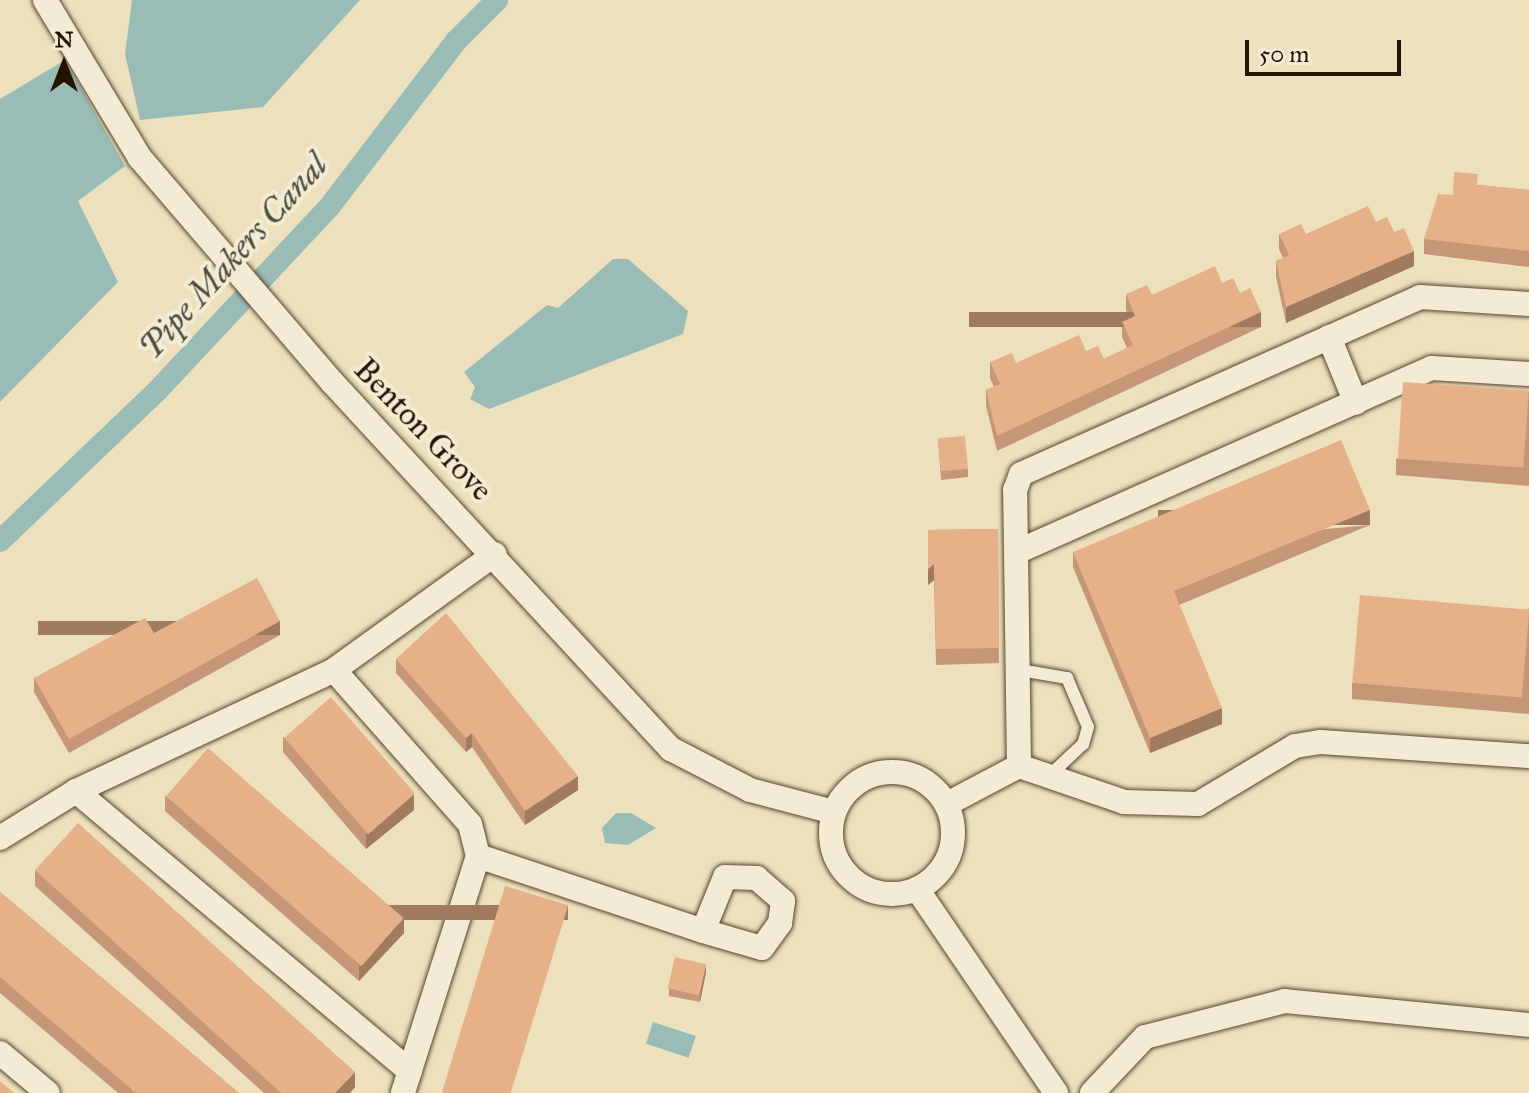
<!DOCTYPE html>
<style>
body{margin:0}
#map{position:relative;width:1529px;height:1093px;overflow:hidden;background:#ede0bc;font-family:"IM FELL Great Primer",serif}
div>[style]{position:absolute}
.water>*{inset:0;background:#9abcb7;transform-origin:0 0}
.canal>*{height:22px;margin:-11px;padding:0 11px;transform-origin:11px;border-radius:11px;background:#9abcb7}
.roads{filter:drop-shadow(0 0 2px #56462f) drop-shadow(0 0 2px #56462f)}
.lane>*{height:12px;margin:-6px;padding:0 6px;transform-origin:6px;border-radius:6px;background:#f3ebd3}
.street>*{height:24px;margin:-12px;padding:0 12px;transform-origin:12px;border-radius:12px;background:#f3ebd3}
.street>.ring{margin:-12px;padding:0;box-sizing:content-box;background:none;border:24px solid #f3ebd3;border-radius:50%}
.wall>*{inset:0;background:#c69776}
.shaded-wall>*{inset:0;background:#a17b60;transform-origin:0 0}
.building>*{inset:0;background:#e6b089;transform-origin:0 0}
span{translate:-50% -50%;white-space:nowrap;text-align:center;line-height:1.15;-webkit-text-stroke:8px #f3ebd3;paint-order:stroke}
.street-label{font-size:32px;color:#241300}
.water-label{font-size:34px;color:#4d4e40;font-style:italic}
.north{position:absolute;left:24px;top:24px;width:80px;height:80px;-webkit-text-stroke:6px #f3ebd3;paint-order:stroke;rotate:0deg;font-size:22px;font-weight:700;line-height:32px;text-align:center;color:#241300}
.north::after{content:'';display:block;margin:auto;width:28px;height:36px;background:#241300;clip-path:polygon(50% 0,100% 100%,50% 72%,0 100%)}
.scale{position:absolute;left:1245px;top:40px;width:156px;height:36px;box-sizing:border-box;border:4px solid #241300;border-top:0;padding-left:10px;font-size:24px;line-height:28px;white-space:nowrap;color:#241300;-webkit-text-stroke:6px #f3ebd3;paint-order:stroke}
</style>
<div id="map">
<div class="water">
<i style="clip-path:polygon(132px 0,360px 0,263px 107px,140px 120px,125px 54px)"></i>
<i style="clip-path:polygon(65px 60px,125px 166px,78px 201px,118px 282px,0 402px,0 99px)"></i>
<i style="clip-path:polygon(613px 259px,628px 259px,688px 311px,683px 334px,489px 409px,470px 399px,475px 387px,464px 372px,547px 305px,558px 308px)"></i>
<i style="clip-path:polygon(616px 813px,631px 813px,656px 828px,628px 845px,605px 843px,602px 828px)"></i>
<i style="left:653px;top:1022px;width:45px;height:23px;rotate:18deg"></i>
</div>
<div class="canal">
<i style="left:0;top:541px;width:217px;rotate:-43.7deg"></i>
<i style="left:157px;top:391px;width:253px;rotate:-46.9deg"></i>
<i style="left:330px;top:206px;width:208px;rotate:-52.6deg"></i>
<i style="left:456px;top:41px;width:58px;rotate:-45deg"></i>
</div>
<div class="roads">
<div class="lane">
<i style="left:1020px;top:670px;width:48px;rotate:9.7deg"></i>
<i style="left:1067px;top:678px;width:53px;rotate:66.8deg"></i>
<i style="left:1088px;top:727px;width:18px;rotate:106deg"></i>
<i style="left:1083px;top:744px;width:47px;rotate:136.7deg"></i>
</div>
<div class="street">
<i style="left:45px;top:0;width:184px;rotate:59deg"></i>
<i style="left:140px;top:158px;width:295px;rotate:49.4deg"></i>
<i style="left:332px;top:382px;width:500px;rotate:47.3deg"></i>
<i style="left:671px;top:749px;width:89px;rotate:27.4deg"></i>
<i style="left:750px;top:790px;width:87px;rotate:14.7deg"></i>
<i style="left:1329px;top:337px;width:71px;rotate:67.8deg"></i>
<i style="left:1021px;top:550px;width:449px;rotate:-23.9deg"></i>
<i style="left:1432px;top:368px;width:97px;rotate:3.5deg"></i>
<i style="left:334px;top:670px;width:205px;rotate:48.6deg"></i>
<i style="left:470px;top:824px;width:33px;rotate:76deg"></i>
<i style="left:478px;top:856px;width:249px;rotate:107.6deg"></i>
<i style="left:1019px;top:766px;width:276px;rotate:-90.8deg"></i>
<i style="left:1015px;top:490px;width:17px;rotate:-69deg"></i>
<i style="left:1021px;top:474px;width:436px;rotate:-23.9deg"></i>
<i style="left:1420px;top:297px;width:109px;rotate:3.7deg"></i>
<i class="ring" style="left:831px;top:772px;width:98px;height:98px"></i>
<i style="left:76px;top:791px;width:436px;rotate:40deg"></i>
<i style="left:947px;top:804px;width:81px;rotate:-27.8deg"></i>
<i style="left:1019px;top:766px;width:111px;rotate:18.9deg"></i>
<i style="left:1124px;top:802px;width:74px;rotate:1.5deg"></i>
<i style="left:1198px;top:804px;width:113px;rotate:-30.9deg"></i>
<i style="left:1295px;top:746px;width:26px;rotate:-9deg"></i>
<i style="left:1321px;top:742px;width:208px;rotate:3.9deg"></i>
<i style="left:0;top:838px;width:89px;rotate:-31.7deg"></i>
<i style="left:76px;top:791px;width:285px;rotate:-25.1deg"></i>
<i style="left:334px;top:670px;width:198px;rotate:-35.8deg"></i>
<i style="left:478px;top:856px;width:237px;rotate:18.4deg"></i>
<i style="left:703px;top:931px;width:61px;rotate:16.1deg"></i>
<i style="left:762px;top:948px;width:31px;rotate:-54deg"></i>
<i style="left:780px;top:923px;width:22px;rotate:-82deg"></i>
<i style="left:783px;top:901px;width:35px;rotate:-139deg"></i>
<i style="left:757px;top:878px;width:32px;rotate:-178deg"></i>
<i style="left:725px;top:877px;width:58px;rotate:112.2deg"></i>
<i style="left:917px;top:889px;width:247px;rotate:55.7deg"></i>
<i style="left:0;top:1053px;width:62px;rotate:39.8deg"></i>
<i style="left:1092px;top:1093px;width:77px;rotate:-46.6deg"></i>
<i style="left:1145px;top:1037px;width:145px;rotate:-14.4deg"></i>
<i style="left:1285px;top:1001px;width:245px;rotate:5.6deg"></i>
</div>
</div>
<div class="wall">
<i style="clip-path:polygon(1478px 185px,1529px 190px,1529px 267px,1424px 254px,1424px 239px,1453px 195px)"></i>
<i style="clip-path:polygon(1376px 222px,1394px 232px,1414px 266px,1286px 323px,1276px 277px,1276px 261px,1283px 258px,1279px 249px,1279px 234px,1306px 234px)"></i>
<i style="clip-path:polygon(1222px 283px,1240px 293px,1261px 327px,997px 451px,986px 406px,986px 390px,994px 387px,990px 378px,990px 362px,1016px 363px,1086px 351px,1104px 359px,1127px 348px,1122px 337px,1122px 322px,1129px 318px,1126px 310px,1126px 294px,1152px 295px)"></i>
<i style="clip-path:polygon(1529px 391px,1529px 486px,1396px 475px,1396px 459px)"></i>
<i style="clip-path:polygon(938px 439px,968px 469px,968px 477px,941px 480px)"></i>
<i style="clip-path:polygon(1370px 525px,1179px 605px,1222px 724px,1150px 753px,1073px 567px,1073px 552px)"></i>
<i style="clip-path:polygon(998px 529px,999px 663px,936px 665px,934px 580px,928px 585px,928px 530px)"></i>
<i style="clip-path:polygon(1529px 609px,1529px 714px,1352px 699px,1352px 683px)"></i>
<i style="clip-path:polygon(154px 633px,280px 635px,69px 753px,34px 692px,34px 678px)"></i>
<i style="clip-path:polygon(396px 659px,578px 790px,525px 825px,472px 747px,466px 752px,396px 673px)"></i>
<i style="clip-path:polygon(283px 737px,414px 810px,366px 849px,283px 752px)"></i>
<i style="clip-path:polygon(165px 796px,404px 933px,359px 981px,165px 811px)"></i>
<i style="clip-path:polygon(35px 870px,355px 1087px,350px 1093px,264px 1093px,35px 886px)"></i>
<i style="clip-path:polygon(0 892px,239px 1093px,118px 1093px,0 993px)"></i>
<i style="clip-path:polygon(706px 972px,700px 1002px,669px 996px,669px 988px)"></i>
</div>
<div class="shaded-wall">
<i style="clip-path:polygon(1414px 251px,1414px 266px,1286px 323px,1286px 307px)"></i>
<i style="left:1261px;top:312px;width:15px;height:292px;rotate:90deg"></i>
<i style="left:1370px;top:510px;width:15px;height:212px;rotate:90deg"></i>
<i style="clip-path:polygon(934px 564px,934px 580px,928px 585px,928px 569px)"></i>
<i style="left:280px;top:621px;width:14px;height:242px;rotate:90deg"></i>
<i style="clip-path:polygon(1222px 708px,1222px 724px,1150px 753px,1150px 738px)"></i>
<i style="clip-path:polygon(472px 733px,472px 747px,466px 752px,466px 738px)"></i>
<i style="clip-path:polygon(578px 776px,578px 790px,525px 825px,525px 811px)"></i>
<i style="clip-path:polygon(414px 794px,414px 810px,366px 849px,366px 834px)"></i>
<i style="left:568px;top:905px;width:15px;height:198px;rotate:90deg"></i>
<i style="clip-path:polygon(404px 918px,404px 933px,359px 981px,359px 966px)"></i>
<i style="clip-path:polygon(706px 964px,706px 972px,700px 1002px,700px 994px)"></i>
<i style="clip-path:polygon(355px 1072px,355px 1087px,350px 1093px,335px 1093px)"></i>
</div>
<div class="building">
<i style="clip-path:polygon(1454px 172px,1478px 174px,1477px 185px,1529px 190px,1529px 251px,1424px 239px,1438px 194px,1453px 195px)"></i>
<i style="clip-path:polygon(1368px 206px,1376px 222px,1387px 217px,1394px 232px,1404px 228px,1414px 251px,1286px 307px,1276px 261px,1289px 255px,1279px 234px,1301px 224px,1306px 234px)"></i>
<i style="clip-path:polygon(1215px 266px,1222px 283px,1233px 278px,1240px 293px,1250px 288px,1261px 312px,997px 436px,986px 390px,1000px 384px,990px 362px,1012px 353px,1016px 363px,1079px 335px,1086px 351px,1098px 346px,1104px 359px,1133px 345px,1122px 322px,1135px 316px,1126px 294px,1147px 285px,1152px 295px)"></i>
<i style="left:1403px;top:382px;width:126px;height:77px;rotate:4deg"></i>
<i style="left:965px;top:436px;width:33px;height:27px;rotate:85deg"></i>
<i style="clip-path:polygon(1341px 440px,1370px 510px,1174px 591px,1222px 708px,1150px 738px,1073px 552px)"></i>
<i style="clip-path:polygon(998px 529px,999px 648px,936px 649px,934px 564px,928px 569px,928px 530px)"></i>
<i style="clip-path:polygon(257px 578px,280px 621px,69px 739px,34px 678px,145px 618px,154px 633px)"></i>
<i style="left:1360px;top:595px;width:170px;height:88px;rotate:5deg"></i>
<i style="clip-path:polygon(446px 613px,578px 776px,525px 811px,472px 733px,466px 738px,396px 659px)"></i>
<i style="left:331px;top:697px;width:128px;height:62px;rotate:49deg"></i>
<i style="left:208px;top:748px;width:259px;height:64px;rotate:41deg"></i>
<i style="clip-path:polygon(78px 823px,355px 1072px,335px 1093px,281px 1093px,35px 870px)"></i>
<i style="left:505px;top:886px;width:66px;height:218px;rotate:17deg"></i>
<i style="clip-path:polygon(0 892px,239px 1093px,136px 1093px,0 977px)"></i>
<i style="left:675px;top:957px;width:32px;height:32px;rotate:13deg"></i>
<i style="clip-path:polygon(0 1081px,14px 1093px,0 1093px)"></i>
</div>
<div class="street-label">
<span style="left:423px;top:430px;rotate:46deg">Benton Grove</span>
</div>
<div class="water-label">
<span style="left:233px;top:256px;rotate:-48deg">Pipe Makers Canal</span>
</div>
<div class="north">N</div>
<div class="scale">50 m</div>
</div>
